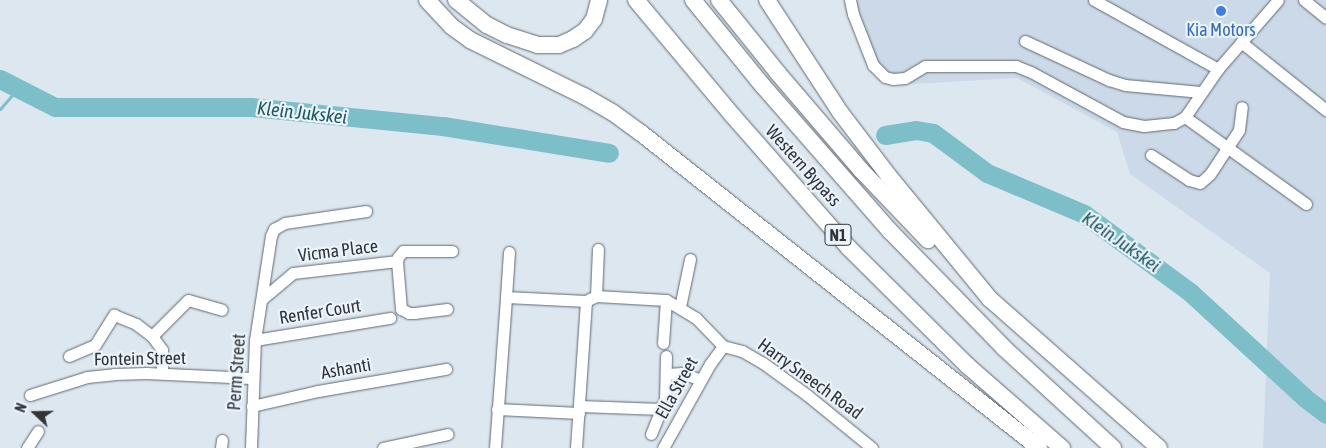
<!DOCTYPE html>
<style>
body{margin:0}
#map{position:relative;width:1326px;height:448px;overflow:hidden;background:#dde7f0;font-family:"Asap Condensed",sans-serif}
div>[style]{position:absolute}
.built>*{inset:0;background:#cbd9e8}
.stream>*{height:3px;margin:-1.5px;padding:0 1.5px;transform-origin:1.5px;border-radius:1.5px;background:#7cbfc8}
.river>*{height:19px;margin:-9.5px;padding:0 9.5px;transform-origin:9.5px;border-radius:9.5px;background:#7cbfc8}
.roads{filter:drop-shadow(0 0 1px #60686f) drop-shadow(0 0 1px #60686f)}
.minor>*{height:11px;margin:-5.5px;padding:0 5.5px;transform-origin:5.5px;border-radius:5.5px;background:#fff}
.highway>*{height:16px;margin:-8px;padding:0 8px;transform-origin:8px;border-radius:8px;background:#fff}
.dots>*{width:14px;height:14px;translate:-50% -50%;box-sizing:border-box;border:2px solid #ebf4fd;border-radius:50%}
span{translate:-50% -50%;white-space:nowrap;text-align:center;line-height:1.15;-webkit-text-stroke:4.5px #ebf4fd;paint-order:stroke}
.shield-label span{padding:1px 4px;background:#ebf4fd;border:1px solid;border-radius:4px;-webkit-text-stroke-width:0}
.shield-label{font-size:16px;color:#313538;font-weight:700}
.shop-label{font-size:18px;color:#366cbe}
.street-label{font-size:18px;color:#313538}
.water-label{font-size:19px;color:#1e575e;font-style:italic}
.north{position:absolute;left:10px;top:388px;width:50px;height:50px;-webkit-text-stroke:4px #ebf4fd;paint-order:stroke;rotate:291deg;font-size:14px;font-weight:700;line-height:20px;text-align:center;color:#313538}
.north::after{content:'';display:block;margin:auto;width:18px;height:22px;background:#313538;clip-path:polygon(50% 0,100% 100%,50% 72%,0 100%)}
</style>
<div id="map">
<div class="built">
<i style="clip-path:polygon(850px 0,1326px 0,1326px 448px,1263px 448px,1270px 273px,1130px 174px,1117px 132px,1017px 78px,894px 85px,877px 67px)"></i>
</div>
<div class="stream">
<i style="left:0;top:109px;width:28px;rotate:-49deg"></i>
</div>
<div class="river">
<i style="left:0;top:79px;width:62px;rotate:27deg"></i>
<i style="left:55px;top:107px;width:196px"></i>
<i style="left:251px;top:107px;width:193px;rotate:5.7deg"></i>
<i style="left:443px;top:126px;width:168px;rotate:9.2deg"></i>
<i style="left:885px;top:135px;width:31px;rotate:-9deg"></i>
<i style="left:916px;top:130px;width:17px;rotate:10deg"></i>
<i style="left:933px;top:133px;width:67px;rotate:36.5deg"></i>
<i style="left:987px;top:173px;width:105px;rotate:22.9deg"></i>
<i style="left:1084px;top:214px;width:133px;rotate:36.4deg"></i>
<i style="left:1191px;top:293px;width:155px;rotate:42.6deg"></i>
<i style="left:1305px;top:398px;width:26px;rotate:37deg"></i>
</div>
<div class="roads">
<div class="minor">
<i style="left:850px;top:0;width:14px;rotate:78deg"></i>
<i style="left:853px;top:14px;width:55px;rotate:68.6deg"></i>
<i style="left:873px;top:65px;width:17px;rotate:45deg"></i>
<i style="left:885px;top:77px;width:8px;rotate:14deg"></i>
<i style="left:893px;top:79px;width:12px;rotate:-5deg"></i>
<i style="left:905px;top:78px;width:23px;rotate:-31deg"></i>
<i style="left:925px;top:66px;width:91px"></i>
<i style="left:1016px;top:66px;width:16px;rotate:22deg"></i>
<i style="left:1031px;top:72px;width:105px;rotate:28.5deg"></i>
<i style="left:1123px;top:122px;width:21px;rotate:11deg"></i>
<i style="left:1144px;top:126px;width:30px;rotate:-6deg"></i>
<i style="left:1174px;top:123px;width:13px;rotate:-29deg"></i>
<i style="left:1185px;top:117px;width:58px;rotate:-55.5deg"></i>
<i style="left:1218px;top:69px;width:91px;rotate:-49deg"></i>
<i style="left:1094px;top:0;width:142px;rotate:29.1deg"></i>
<i style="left:1304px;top:0;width:28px;rotate:39deg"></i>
<i style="left:1025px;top:41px;width:93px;rotate:24.9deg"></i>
<i style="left:1109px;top:80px;width:17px;rotate:17deg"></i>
<i style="left:1125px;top:85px;width:76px;rotate:5.3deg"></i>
<i style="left:1241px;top:42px;width:109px;rotate:38.7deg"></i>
<i style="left:1185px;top:117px;width:149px;rotate:35.7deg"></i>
<i style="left:1151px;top:155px;width:45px;rotate:33.3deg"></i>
<i style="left:1189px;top:180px;width:11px;rotate:15deg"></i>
<i style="left:1200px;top:183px;width:13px;rotate:-42deg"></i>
<i style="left:1210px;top:174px;width:53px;rotate:-56.6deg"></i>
<i style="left:1239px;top:130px;width:23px;rotate:-83deg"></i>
<i style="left:596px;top:296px;width:47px;rotate:-87.6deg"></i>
<i style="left:506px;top:297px;width:45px;rotate:-86.2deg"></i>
<i style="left:262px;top:299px;width:40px;rotate:-40deg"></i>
<i style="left:293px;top:273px;width:105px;rotate:-6.6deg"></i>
<i style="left:680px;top:307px;width:49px;rotate:-78.2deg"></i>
<i style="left:447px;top:309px;width:32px;rotate:173deg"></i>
<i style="left:415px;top:313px;width:6px;rotate:180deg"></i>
<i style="left:409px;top:313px;width:9px;rotate:-153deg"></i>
<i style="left:401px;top:309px;width:48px;rotate:-94.8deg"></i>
<i style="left:397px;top:261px;width:4px;rotate:-76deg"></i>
<i style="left:398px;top:257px;width:8px;rotate:-50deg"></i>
<i style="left:403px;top:251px;width:49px"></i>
<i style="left:152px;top:336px;width:17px;rotate:54deg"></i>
<i style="left:162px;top:350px;width:23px;rotate:90deg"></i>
<i style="left:255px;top:340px;width:137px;rotate:-9.3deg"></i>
<i style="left:663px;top:343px;width:43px;rotate:-86deg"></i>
<i style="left:723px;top:346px;width:20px;rotate:15deg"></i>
<i style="left:742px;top:351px;width:24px;rotate:30deg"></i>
<i style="left:763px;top:363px;width:54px;rotate:36deg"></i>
<i style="left:807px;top:395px;width:84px;rotate:39.2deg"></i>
<i style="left:69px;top:356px;width:28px;rotate:-23deg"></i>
<i style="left:95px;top:345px;width:36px;rotate:-58deg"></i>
<i style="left:114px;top:315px;width:24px;rotate:22deg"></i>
<i style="left:136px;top:324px;width:20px;rotate:37deg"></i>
<i style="left:152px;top:336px;width:51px;rotate:-45deg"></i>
<i style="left:188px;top:300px;width:35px;rotate:16deg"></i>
<i style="left:667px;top:374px;width:15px;rotate:-4deg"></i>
<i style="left:682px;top:373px;width:20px;rotate:20deg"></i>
<i style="left:30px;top:395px;width:60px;rotate:-17.5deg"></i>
<i style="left:87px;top:377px;width:27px;rotate:-6deg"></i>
<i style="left:114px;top:374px;width:32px;rotate:-2deg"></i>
<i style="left:146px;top:373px;width:106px;rotate:2.7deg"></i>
<i style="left:252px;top:406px;width:68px;rotate:-12.8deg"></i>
<i style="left:318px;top:391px;width:130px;rotate:-9.8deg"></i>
<i style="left:580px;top:406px;width:81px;rotate:2.1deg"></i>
<i style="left:497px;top:409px;width:82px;rotate:2.8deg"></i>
<i style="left:651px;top:434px;width:37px;rotate:-68deg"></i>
<i style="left:665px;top:400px;width:44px;rotate:-88.7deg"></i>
<i style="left:27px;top:448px;width:20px;rotate:-57deg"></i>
<i style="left:221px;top:448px;width:8px;rotate:-83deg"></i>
<i style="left:251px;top:448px;width:108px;rotate:-87.9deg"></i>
<i style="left:255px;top:340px;width:105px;rotate:-81.3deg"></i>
<i style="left:271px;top:236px;width:8px;rotate:-67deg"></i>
<i style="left:274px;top:229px;width:13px;rotate:-29deg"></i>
<i style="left:285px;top:223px;width:82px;rotate:-8.4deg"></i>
<i style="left:383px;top:448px;width:66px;rotate:-12.2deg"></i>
<i style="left:495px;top:448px;width:151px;rotate:-85.8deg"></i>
<i style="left:506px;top:297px;width:80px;rotate:2.9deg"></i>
<i style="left:586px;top:301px;width:11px;rotate:-27deg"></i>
<i style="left:596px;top:296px;width:70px;rotate:3.3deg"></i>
<i style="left:666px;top:300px;width:35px;rotate:31deg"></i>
<i style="left:696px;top:318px;width:39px;rotate:46deg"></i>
<i style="left:576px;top:448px;width:147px;rotate:-86.1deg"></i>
<i style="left:663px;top:448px;width:96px;rotate:-60.8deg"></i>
<i style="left:710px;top:364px;width:22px;rotate:-54deg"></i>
</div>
<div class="highway">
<i style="left:427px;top:0;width:35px;rotate:47deg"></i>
<i style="left:451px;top:26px;width:24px;rotate:36deg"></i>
<i style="left:470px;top:40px;width:127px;rotate:26.2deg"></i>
<i style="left:584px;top:96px;width:32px;rotate:30deg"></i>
<i style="left:612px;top:112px;width:36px;rotate:36deg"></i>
<i style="left:641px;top:133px;width:508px;rotate:38.36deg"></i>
<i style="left:456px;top:0;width:40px;rotate:39deg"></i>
<i style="left:487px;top:25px;width:22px;rotate:27deg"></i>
<i style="left:507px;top:35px;width:33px;rotate:18deg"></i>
<i style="left:538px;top:45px;width:21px"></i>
<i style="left:559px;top:45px;width:15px;rotate:-23deg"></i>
<i style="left:573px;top:39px;width:14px;rotate:-34deg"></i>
<i style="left:585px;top:31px;width:15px;rotate:-53deg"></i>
<i style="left:594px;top:19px;width:20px;rotate:-75deg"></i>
<i style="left:636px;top:0;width:151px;rotate:50.1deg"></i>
<i style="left:733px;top:116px;width:176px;rotate:48.7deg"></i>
<i style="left:849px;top:248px;width:168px;rotate:44.8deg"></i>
<i style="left:968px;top:366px;width:125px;rotate:41.1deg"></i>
<i style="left:693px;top:0;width:111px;rotate:50.9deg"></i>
<i style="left:763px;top:86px;width:193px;rotate:48.8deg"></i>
<i style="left:890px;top:231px;width:163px;rotate:45.7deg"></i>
<i style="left:1004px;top:348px;width:148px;rotate:42.5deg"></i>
<i style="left:719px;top:0;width:92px;rotate:51.1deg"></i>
<i style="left:777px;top:72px;width:129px;rotate:49.4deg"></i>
<i style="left:861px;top:170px;width:97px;rotate:46.3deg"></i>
<i style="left:767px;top:0;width:134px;rotate:56.9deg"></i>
<i style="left:840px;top:112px;width:79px;rotate:52.7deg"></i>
<i style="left:888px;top:175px;width:161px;rotate:50.6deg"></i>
<i style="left:990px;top:299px;width:225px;rotate:41.4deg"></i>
</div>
</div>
<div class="dots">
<i style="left:1221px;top:11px;background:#3f7fe0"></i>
</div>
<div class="shield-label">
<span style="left:838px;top:235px">N1</span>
</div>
<div class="shop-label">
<span style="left:1221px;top:30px">Kia Motors</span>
</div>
<div class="street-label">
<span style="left:803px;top:166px;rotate:48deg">Western Bypass</span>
<span style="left:338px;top:251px;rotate:-7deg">Vicma Place</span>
<span style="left:320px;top:312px;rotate:-9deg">Renfer Court</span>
<span style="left:140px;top:359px;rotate:-1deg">Fontein Street</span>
<span style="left:346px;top:369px;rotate:-10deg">Ashanti</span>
<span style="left:237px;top:372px;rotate:-86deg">Perm Street</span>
<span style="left:810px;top:379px;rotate:36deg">Harry Sneech Road</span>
<span style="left:677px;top:388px;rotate:-61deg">Ella Street</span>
</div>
<div class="water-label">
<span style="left:302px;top:113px;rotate:6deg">Klein Jukskei</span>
<span style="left:1121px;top:242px;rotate:35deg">Klein Jukskei</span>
</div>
<div class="north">N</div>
</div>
